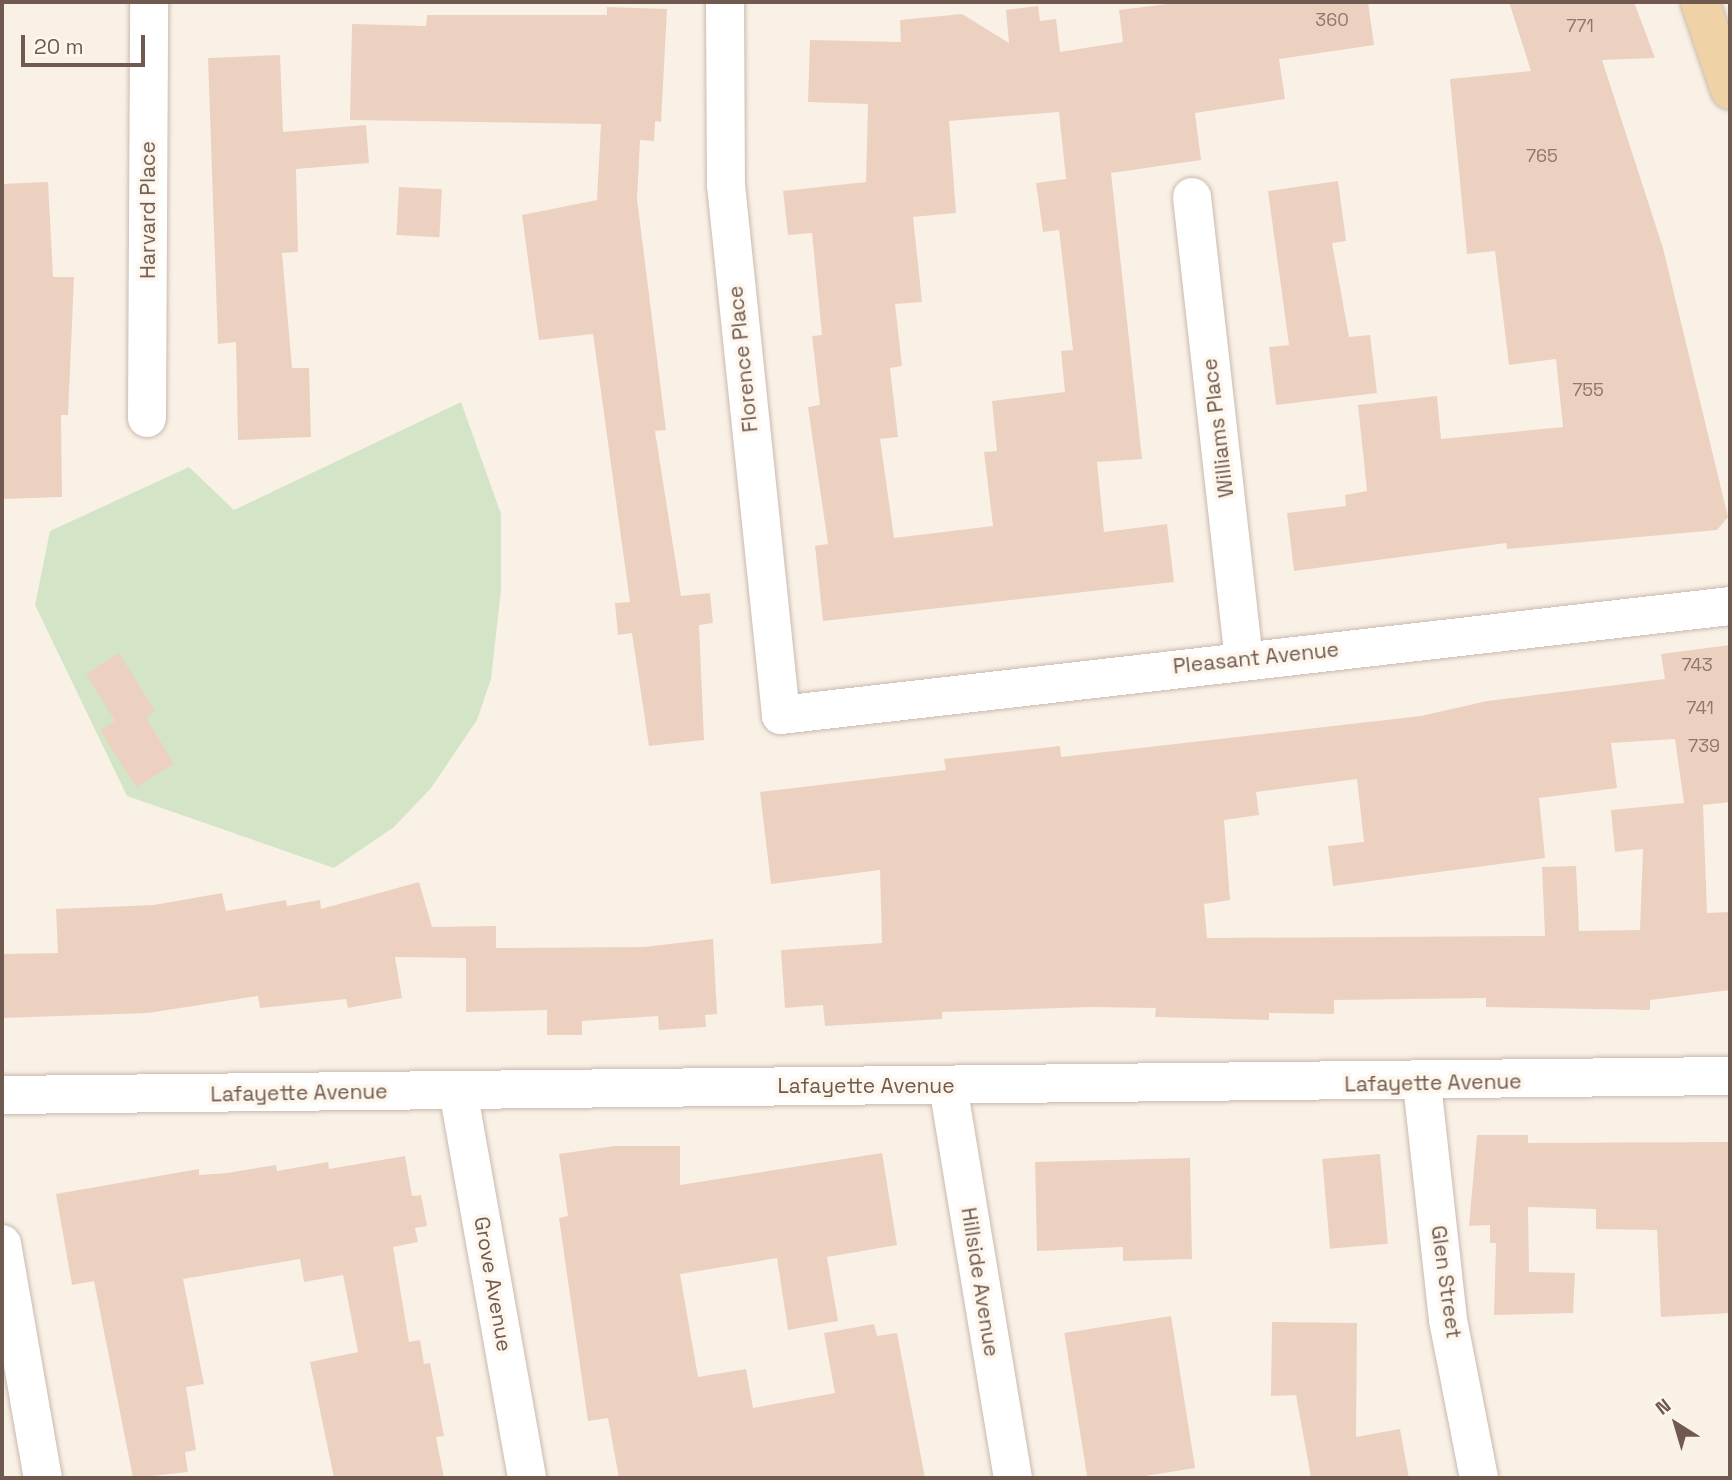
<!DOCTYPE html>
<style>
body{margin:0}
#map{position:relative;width:1732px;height:1480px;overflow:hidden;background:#f9f1e6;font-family:"Space Grotesk",sans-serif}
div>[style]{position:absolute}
.green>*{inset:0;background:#d4e5c7}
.building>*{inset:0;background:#ecd1c1;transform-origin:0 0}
.roads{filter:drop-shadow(0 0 2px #cab9ae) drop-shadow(0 0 2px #cab9ae)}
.minor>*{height:38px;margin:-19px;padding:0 19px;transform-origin:19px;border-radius:19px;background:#fff}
.major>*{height:38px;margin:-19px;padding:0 19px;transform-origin:19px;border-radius:19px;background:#f0d2a7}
span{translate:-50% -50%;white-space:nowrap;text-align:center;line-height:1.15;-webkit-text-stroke:7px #fdf6ec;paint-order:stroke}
.number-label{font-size:18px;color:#8f776b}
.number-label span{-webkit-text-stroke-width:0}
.street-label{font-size:21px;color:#70594e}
.frame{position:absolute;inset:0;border:4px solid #70594e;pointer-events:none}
.north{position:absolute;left:1641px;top:1389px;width:70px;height:70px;-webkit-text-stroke:5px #fdf6ec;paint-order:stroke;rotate:323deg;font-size:19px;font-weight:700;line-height:28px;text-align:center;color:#70594e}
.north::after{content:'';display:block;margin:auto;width:24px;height:32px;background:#70594e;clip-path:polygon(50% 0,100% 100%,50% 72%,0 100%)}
.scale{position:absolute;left:21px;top:35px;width:124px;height:32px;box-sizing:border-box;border:4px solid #70594e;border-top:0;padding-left:9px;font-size:21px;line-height:24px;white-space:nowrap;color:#70594e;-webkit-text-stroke:5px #fdf6ec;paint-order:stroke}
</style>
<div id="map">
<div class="green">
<i style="clip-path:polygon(461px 402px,501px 514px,501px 590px,491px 679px,477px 720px,431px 788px,394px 827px,334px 868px,127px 796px,35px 605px,50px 531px,189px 467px,234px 510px)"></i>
</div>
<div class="building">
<i style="clip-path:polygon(evenodd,1183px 2px,1368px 2px,1374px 45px,1279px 59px,1285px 99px,1195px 113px,1201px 160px,1111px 173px,1142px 459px,1097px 462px,1104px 532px,1167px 524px,1174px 582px,823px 621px,815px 546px,828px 544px,808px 407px,820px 405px,812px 336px,822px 335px,812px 233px,788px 235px,783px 191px,866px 182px,868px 104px,808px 102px,810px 40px,901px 42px,900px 20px,962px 14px,1009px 43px,1006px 10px,1038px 6px,1040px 21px,1056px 19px,1060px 52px,1123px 42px,1119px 10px,1183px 2px,1059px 112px,1066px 179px,1036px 183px,1043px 232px,1059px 230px,1073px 350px,1061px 351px,1065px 392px,992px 401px,997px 451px,984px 452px,993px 526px,894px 538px,880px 439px,898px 437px,890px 368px,902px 366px,895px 304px,922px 302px,913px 217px,956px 213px,949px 121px,1059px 112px)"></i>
<i style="clip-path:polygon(1509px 2px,1634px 2px,1655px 58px,1602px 60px,1663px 248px,1728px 517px,1717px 530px,1507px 549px,1506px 543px,1294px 571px,1287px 513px,1346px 506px,1345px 495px,1367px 491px,1358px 405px,1437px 396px,1441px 439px,1563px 427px,1556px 359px,1509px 365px,1495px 251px,1467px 254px,1450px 79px,1531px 71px)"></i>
<i style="clip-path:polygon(607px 7px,667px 9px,661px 122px,655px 121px,654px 141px,640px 140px,637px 199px,666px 430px,655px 431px,681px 596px,710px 593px,713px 623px,699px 625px,704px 740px,649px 746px,632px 633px,618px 635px,615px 603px,630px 602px,593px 334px,539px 340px,522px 215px,597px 200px,601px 124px,350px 120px,352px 24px,426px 26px,427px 15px,607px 15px)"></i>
<i style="clip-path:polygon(280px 55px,283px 132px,366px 125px,369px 163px,296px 169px,298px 252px,282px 253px,292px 368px,309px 368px,311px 437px,238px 440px,236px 342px,218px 344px,208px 58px)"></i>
<i style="clip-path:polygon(1338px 181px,1346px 241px,1332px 243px,1349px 337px,1370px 335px,1377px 393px,1276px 405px,1269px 347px,1289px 345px,1268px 191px)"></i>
<i style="clip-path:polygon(48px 182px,53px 277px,74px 277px,68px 415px,61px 415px,62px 497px,2px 499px,2px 184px)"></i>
<i style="left:399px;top:187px;width:43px;height:48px;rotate:3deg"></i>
<i style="clip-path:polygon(evenodd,1730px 645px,1730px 802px,1703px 805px,1707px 913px,1730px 912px,1730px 990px,1650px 1000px,1650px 1010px,1486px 1007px,1486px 998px,1334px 1000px,1334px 1014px,1269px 1013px,1269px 1020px,1155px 1017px,1156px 1008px,1090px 1007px,942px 1012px,942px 1019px,825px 1026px,823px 1005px,785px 1008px,781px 950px,882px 943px,880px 870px,771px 884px,760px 792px,946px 770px,944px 759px,1060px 746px,1061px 757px,1421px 716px,1487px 701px,1665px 679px,1661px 654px,1730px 645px,1675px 739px,1684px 803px,1611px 810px,1615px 852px,1643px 849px,1640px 930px,1579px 931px,1576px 866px,1542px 867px,1545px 936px,1207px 938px,1204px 904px,1230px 900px,1224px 820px,1259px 815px,1256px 792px,1357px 779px,1364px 842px,1328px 846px,1333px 886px,1545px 858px,1539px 798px,1617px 788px,1611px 743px,1675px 739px)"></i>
<i style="clip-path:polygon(119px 653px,155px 711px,146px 717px,174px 764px,136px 787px,100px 730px,115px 721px,86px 674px)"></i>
<i style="clip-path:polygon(419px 882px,432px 927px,496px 926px,496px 948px,644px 947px,713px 939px,717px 1014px,705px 1015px,706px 1027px,659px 1030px,658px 1016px,582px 1021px,582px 1035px,547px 1035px,547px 1010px,466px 1012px,466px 958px,395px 957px,402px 998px,348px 1008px,346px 999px,260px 1008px,258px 996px,148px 1013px,2px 1018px,2px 954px,58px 953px,56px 909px,154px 905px,222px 893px,226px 911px,286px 900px,287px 906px,320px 900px,321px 909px)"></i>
<i style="clip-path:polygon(1477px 1135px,1528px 1135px,1528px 1143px,1730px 1142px,1730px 1313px,1661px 1317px,1657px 1230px,1596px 1229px,1596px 1209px,1528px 1207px,1529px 1272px,1575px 1273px,1573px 1313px,1494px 1315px,1496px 1243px,1490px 1243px,1490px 1225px,1469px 1226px)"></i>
<i style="clip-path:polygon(614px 1146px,680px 1146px,680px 1185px,882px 1153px,897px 1245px,827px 1257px,838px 1321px,788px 1330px,777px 1258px,680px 1274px,698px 1377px,746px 1369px,753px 1408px,835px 1393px,824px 1333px,874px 1324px,877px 1336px,897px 1333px,925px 1478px,619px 1478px,608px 1418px,588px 1421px,559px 1218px,568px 1216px,559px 1154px)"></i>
<i style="left:1380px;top:1154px;width:90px;height:58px;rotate:85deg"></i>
<i style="clip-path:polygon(405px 1156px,412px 1196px,421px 1195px,427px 1226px,415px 1228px,418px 1242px,393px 1247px,409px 1342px,420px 1340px,424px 1364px,430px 1363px,444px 1436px,436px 1437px,444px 1478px,334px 1478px,310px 1362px,358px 1352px,343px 1275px,304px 1282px,300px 1259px,183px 1279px,204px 1384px,186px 1387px,196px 1450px,185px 1452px,188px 1472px,133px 1478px,94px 1281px,72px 1285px,56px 1194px,199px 1169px,199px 1175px,227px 1173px,276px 1165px,277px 1171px,328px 1162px,329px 1169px)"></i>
<i style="clip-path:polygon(1190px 1158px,1192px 1259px,1123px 1261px,1123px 1247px,1037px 1251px,1035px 1162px)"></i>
<i style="left:1171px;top:1316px;width:154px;height:108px;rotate:81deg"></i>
<i style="clip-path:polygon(1272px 1322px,1357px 1323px,1356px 1437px,1400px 1429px,1409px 1478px,1311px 1478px,1296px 1395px,1271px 1396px)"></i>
</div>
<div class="roads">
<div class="minor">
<i style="left:725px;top:2px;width:183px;rotate:89.7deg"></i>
<i style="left:726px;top:185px;width:533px;rotate:84.08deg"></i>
<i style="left:781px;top:715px;width:955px;rotate:-6.55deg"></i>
<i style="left:1192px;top:197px;width:464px;rotate:83.6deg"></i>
<i style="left:147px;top:418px;width:416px;rotate:-89.7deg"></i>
<i style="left:1422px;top:1084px;width:237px;rotate:83.7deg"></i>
<i style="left:1448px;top:1320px;width:161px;rotate:78.9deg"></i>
<i style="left:948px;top:1086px;width:397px;rotate:80.6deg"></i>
<i style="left:458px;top:1090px;width:394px;rotate:79.9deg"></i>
<i style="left:2px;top:1095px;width:1728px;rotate:-0.63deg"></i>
<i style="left:2px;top:1244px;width:238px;rotate:80.1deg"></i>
</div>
<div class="major">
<i style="left:1700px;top:2px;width:93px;rotate:71.2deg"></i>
</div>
</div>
<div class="number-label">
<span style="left:1332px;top:20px">360</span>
<span style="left:1580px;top:26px">771</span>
<span style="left:1542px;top:156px">765</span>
<span style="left:1588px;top:390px">755</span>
<span style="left:1697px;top:665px">743</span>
<span style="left:1700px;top:708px">741</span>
<span style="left:1704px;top:746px">739</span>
</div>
<div class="street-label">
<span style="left:148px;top:210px;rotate:-90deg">Harvard Place</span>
<span style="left:743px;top:359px;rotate:-96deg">Florence Place</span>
<span style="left:1218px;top:428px;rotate:-97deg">Williams Place</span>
<span style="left:1256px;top:658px;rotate:-6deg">Pleasant Avenue</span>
<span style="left:1433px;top:1083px;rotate:-1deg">Lafayette Avenue</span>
<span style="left:866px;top:1086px">Lafayette Avenue</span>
<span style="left:299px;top:1093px;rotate:-1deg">Lafayette Avenue</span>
<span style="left:980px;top:1282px;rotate:81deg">Hillside Avenue</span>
<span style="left:1446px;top:1282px;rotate:82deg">Glen Street</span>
<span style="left:493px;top:1284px;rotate:80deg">Grove Avenue</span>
</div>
<div class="frame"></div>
<div class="north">N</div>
<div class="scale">20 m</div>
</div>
